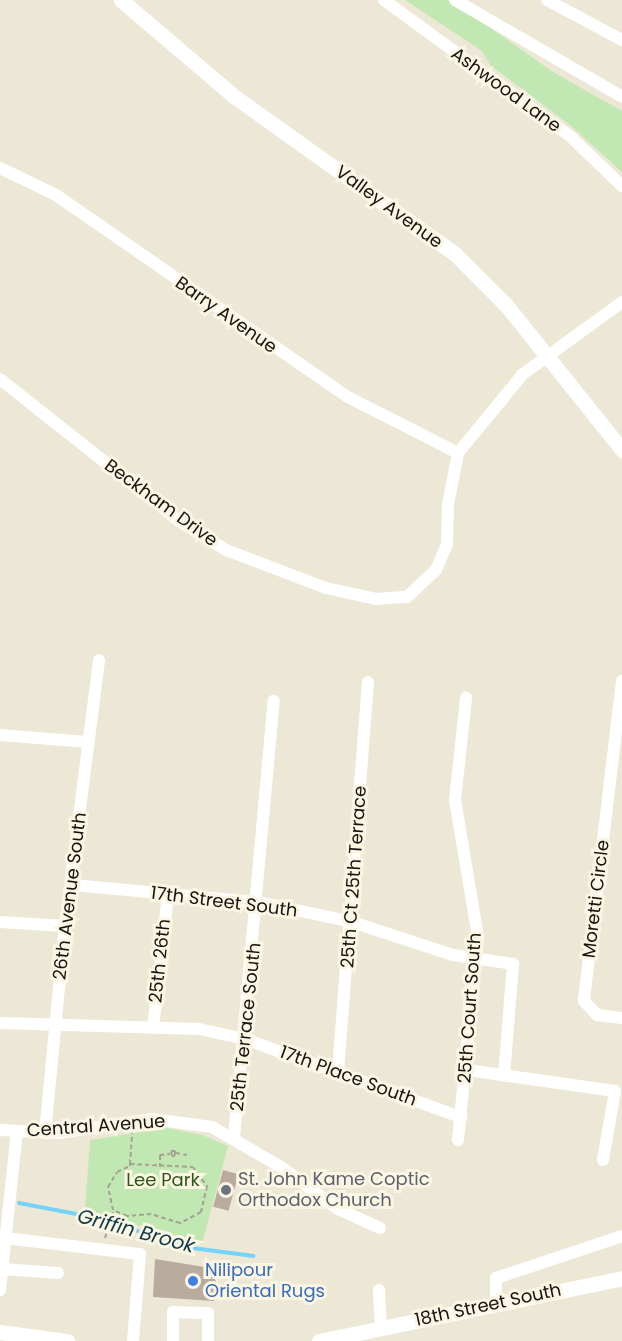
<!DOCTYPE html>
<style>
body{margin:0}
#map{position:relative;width:622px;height:1341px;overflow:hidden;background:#ede8d6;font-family:Poppins,sans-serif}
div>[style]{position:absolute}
.green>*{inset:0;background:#c1e8b3}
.stream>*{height:4px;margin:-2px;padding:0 2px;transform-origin:2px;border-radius:2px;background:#74d3f7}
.building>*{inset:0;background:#b9ab9e;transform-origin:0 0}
.path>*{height:2px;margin-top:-1px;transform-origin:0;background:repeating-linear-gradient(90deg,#a5a193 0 4.5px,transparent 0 7.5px)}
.minor>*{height:12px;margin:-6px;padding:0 6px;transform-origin:6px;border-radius:6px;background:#fff}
.major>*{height:15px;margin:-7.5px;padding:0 7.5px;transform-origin:7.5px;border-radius:7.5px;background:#fff}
.dots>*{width:16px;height:16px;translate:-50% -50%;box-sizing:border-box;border:3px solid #fbf5e3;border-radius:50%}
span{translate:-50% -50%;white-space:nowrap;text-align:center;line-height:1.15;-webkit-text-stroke:6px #fbf5e3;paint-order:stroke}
.street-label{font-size:18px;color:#16140e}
.park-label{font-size:18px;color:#2b5717}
.worship-label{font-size:18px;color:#5b616d}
.left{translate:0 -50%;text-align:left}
.shop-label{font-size:18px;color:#366cbe}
.water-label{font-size:20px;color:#0d3a48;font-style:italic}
</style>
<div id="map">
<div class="green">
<i style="clip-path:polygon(405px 0,451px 0,553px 72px,622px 111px,622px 172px,570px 125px,490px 65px,482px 51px)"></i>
<i style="clip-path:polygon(167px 1128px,202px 1135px,228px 1146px,202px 1244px,85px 1210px,90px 1140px)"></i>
</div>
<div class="stream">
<i style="left:19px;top:1203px;width:85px;rotate:10.9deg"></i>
<i style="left:102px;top:1219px;width:88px;rotate:18.6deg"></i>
<i style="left:185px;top:1247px;width:69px;rotate:7.5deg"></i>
</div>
<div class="building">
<i style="left:223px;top:1170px;width:16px;height:38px;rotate:15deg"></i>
<i style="clip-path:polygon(155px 1259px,217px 1269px,214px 1301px,153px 1297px)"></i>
</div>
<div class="path">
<i style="left:171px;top:1151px;width:4px"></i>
<i style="left:175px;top:1151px;width:5px;rotate:90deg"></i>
<i style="left:175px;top:1156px;width:3px;rotate:180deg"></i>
<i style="left:172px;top:1156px;width:5px;rotate:-101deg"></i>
<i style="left:176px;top:1153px;width:11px;rotate:10deg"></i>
<i style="left:130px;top:1164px;width:63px;rotate:2.7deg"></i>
<i style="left:193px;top:1167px;width:24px;rotate:54deg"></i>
<i style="left:207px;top:1186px;width:27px;rotate:103deg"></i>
<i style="left:201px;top:1212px;width:24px;rotate:152deg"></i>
<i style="left:180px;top:1223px;width:30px;rotate:-163deg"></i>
<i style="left:151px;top:1214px;width:24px;rotate:175deg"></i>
<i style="left:127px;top:1216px;width:15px;rotate:-157deg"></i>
<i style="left:113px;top:1210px;width:24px;rotate:-102deg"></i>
<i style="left:108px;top:1187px;width:17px;rotate:-59deg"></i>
<i style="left:117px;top:1172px;width:14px;rotate:-25deg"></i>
<i style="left:130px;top:1166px;width:2px;rotate:-90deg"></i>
<i style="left:130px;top:1164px;width:31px;rotate:-86deg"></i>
<i style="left:160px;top:1167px;width:12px;rotate:-90deg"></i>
<i style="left:160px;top:1155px;width:10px;rotate:-6deg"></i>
<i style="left:105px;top:1238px;width:28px;rotate:-72deg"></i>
</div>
<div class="minor">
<i style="left:384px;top:0;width:232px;rotate:36.2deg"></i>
<i style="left:571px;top:137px;width:71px;rotate:43.9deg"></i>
<i style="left:455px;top:0;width:193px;rotate:30.1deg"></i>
<i style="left:547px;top:0;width:85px;rotate:28.1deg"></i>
<i style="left:0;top:168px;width:62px;rotate:25.7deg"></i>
<i style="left:56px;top:195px;width:355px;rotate:34.7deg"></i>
<i style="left:348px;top:397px;width:123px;rotate:27deg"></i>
<i style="left:0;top:379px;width:228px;rotate:38.4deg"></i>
<i style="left:179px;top:521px;width:55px;rotate:31.7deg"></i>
<i style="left:226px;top:550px;width:107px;rotate:20.8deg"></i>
<i style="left:326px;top:588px;width:51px;rotate:12.4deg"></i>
<i style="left:376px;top:599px;width:31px;rotate:-4deg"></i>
<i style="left:407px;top:597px;width:40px;rotate:-43deg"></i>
<i style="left:436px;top:570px;width:28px;rotate:-67deg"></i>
<i style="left:447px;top:544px;width:40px;rotate:-88.6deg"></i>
<i style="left:448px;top:504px;width:52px;rotate:-78.9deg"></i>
<i style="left:458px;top:453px;width:102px;rotate:-50.6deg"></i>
<i style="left:523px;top:374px;width:122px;rotate:-36deg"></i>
<i style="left:622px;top:681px;width:322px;rotate:96.8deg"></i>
<i style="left:584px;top:1001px;width:19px;rotate:47deg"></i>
<i style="left:597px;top:1015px;width:25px;rotate:7deg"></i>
<i style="left:0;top:735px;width:88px;rotate:4.5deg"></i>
<i style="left:73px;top:885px;width:186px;rotate:5.3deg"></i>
<i style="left:258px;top:902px;width:96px;rotate:12deg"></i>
<i style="left:352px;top:922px;width:106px;rotate:18.1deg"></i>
<i style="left:453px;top:955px;width:61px;rotate:8.5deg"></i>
<i style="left:513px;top:964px;width:112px;rotate:94.6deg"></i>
<i style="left:0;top:922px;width:65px;rotate:3.5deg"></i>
<i style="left:0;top:1023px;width:199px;rotate:1.7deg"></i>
<i style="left:199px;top:1029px;width:47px;rotate:12.3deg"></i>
<i style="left:245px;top:1039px;width:230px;rotate:19.9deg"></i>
<i style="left:153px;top:1028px;width:135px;rotate:-83.6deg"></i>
<i style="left:467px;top:1070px;width:149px;rotate:8.1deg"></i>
<i style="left:615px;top:1091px;width:70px;rotate:99.9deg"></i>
<i style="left:338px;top:1071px;width:390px;rotate:-85.6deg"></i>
<i style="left:0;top:1130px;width:59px;rotate:2.9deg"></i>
<i style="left:59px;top:1133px;width:94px;rotate:-8.6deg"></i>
<i style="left:152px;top:1119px;width:61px;rotate:7.6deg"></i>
<i style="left:212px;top:1127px;width:80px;rotate:30.1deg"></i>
<i style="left:281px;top:1167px;width:71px;rotate:36.4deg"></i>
<i style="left:338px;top:1209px;width:46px;rotate:24.3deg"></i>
<i style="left:45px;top:1133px;width:208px;rotate:-84.5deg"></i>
<i style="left:65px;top:926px;width:268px;rotate:-82.7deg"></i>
<i style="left:234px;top:1137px;width:438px;rotate:-84.8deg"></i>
<i style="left:458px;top:1140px;width:204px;rotate:-84.4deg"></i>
<i style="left:478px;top:937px;width:139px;rotate:-99.5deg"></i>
<i style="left:455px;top:800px;width:103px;rotate:-83.8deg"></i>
<i style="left:5px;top:1238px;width:136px;rotate:6.8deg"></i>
<i style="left:140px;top:1254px;width:87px;rotate:94.6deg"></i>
<i style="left:2px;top:1269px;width:56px;rotate:4.1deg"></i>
<i style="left:0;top:1290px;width:159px;rotate:-83.9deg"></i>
<i style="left:379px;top:1290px;width:39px;rotate:87deg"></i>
<i style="left:496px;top:1302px;width:24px;rotate:-90deg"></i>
<i style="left:496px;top:1278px;width:133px;rotate:-18.4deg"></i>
<i style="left:173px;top:1341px;width:29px;rotate:-90deg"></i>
<i style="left:173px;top:1312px;width:35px;rotate:2deg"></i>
<i style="left:208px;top:1313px;width:28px;rotate:90deg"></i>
</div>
<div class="major">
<i style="left:121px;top:0;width:150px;rotate:40.4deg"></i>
<i style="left:235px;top:97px;width:269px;rotate:35.5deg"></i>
<i style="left:454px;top:253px;width:74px;rotate:45deg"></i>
<i style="left:506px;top:305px;width:186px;rotate:51.3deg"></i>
<i style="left:0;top:1332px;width:68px;rotate:7.7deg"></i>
<i style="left:319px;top:1341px;width:309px;rotate:-11.7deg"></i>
</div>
<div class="dots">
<i style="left:226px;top:1190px;background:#6b7280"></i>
<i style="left:193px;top:1281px;background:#3f7fe0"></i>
</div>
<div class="street-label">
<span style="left:506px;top:90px;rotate:36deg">Ashwood Lane</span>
<span style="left:389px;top:207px;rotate:36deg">Valley Avenue</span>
<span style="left:226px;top:315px;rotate:35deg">Barry Avenue</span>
<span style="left:161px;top:503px;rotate:36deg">Beckham Drive</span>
<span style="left:354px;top:877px;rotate:-86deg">25th Ct 25th Terrace</span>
<span style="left:70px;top:896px;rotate:-83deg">26th Avenue South</span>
<span style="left:596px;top:899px;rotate:-83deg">Moretti Circle</span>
<span style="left:224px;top:902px;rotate:7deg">17th Street South</span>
<span style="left:160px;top:961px;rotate:-84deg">25th 26th</span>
<span style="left:470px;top:1008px;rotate:-86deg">25th Court South</span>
<span style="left:246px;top:1027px;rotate:-84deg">25th Terrace South</span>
<span style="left:348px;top:1076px;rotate:20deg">17th Place South</span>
<span style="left:96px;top:1126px;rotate:-4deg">Central Avenue</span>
<span style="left:488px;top:1305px;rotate:-12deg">18th Street South</span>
</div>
<div class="park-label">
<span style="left:163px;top:1180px">Lee Park</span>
</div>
<div class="worship-label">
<span class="left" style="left:238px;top:1190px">St. John Kame Coptic<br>Orthodox Church</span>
</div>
<div class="shop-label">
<span class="left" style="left:205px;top:1281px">Nilipour<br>Oriental Rugs</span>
</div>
<div class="water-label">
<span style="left:136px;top:1231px;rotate:15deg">Griffin Brook</span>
</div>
</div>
